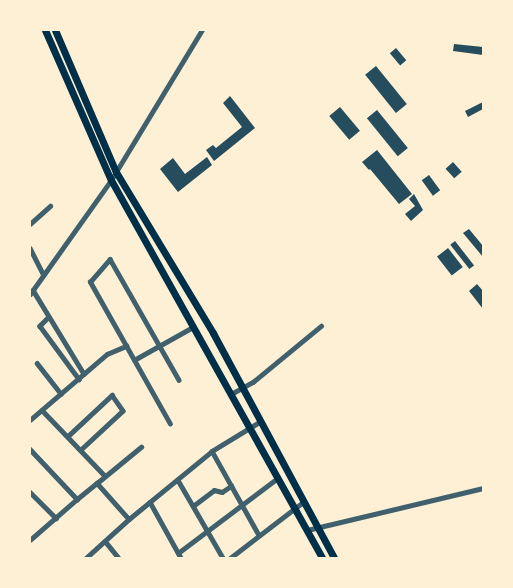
<!DOCTYPE html>
<style>
body{margin:0}
#map{position:relative;width:513px;height:588px;overflow:hidden;background:#fdf0d5;font-family:Jost,sans-serif}
div>[style]{position:absolute}
.building>*{inset:0;background:#264d5e;transform-origin:0 0}
.minor>*{height:4.5px;margin:-2.25px;padding:0 2.25px;transform-origin:2.25px;border-radius:2.25px;background:#3f606c}
.tertiary>*{height:5px;margin:-2.5px;padding:0 2.5px;transform-origin:2.5px;border-radius:2.5px;background:#3f606c}
.primary>*{height:7px;margin:-3.5px;padding:0 3.5px;transform-origin:3.5px;border-radius:3.5px;background:#003049}
span{translate:-50% -50%;white-space:nowrap;text-align:center;line-height:1.15;-webkit-text-stroke:4.5px #fdf0d5;paint-order:stroke}
.frame{position:absolute;inset:0;border:31px solid #fdf0d5;pointer-events:none}
</style>
<div id="map">
<div class="building">
<i style="clip-path:polygon(454px 44px,483px 47px,483px 55px,453px 51px)"></i>
<i style="left:396px;top:48px;width:16px;height:8px;rotate:50deg"></i>
<i style="left:376px;top:66px;width:49px;height:14px;rotate:51deg"></i>
<i style="clip-path:polygon(230px 96px,255px 128px,214px 161px,206px 150px,213px 145px,216px 148px,242px 127px,223px 103px)"></i>
<i style="clip-path:polygon(483px 102px,483px 109px,468px 117px,465px 111px)"></i>
<i style="left:340px;top:107px;width:31px;height:14px;rotate:50deg"></i>
<i style="left:377px;top:110px;width:49px;height:13px;rotate:51deg"></i>
<i style="clip-path:polygon(377px 150px,412px 194px,399px 204px,370px 169px,369px 170px,362px 162px)"></i>
<i style="clip-path:polygon(207px 157px,212px 165px,178px 192px,160px 169px,173px 158px,185px 174px)"></i>
<i style="left:453px;top:162px;width:13px;height:10px;rotate:48deg"></i>
<i style="left:429px;top:175px;width:19px;height:9px;rotate:54deg"></i>
<i style="clip-path:polygon(414px 194px,423px 210px,411px 221px,405px 214px,415px 206px,409px 199px)"></i>
<i style="clip-path:polygon(469px 229px,483px 246px,483px 257px,463px 233px)"></i>
<i style="left:455px;top:241px;width:31px;height:6px;rotate:52deg"></i>
<i style="left:448px;top:248px;width:24px;height:14px;rotate:52deg"></i>
<i style="clip-path:polygon(477px 284px,483px 291px,483px 309px,469px 291px)"></i>
</div>
<div class="minor">
<i style="left:30px;top:224px;width:27px;rotate:-42deg"></i>
<i style="left:30px;top:248px;width:30px;rotate:63deg"></i>
<i style="left:33px;top:290px;width:98px;rotate:58.7deg"></i>
<i style="left:49px;top:317px;width:13px;rotate:135deg"></i>
<i style="left:40px;top:326px;width:66px;rotate:53.7deg"></i>
<i style="left:134px;top:360px;width:68px;rotate:-29.2deg"></i>
<i style="left:37px;top:363px;width:39px;rotate:52deg"></i>
<i style="left:231px;top:394px;width:25px;rotate:-29deg"></i>
<i style="left:253px;top:382px;width:88px;rotate:-39.5deg"></i>
<i style="left:42px;top:410px;width:91px;rotate:46.3deg"></i>
<i style="left:30px;top:420px;width:101px;rotate:-40.6deg"></i>
<i style="left:107px;top:354px;width:21px;rotate:-23deg"></i>
<i style="left:170px;top:424px;width:163px;rotate:-119.4deg"></i>
<i style="left:90px;top:282px;width:30px;rotate:-49deg"></i>
<i style="left:110px;top:259px;width:139px;rotate:60.3deg"></i>
<i style="left:68px;top:436px;width:60px;rotate:-43deg"></i>
<i style="left:112px;top:395px;width:19px;rotate:55deg"></i>
<i style="left:123px;top:411px;width:57px;rotate:137.1deg"></i>
<i style="left:30px;top:449px;width:69px;rotate:46.8deg"></i>
<i style="left:77px;top:499px;width:26px;rotate:-39deg"></i>
<i style="left:97px;top:483px;width:48px;rotate:48.4deg"></i>
<i style="left:129px;top:519px;width:107px;rotate:-39.3deg"></i>
<i style="left:212px;top:451px;width:57px;rotate:-31.5deg"></i>
<i style="left:212px;top:451px;width:96px;rotate:60.8deg"></i>
<i style="left:178px;top:480px;width:90px;rotate:60deg"></i>
<i style="left:97px;top:483px;width:57px;rotate:-39.3deg"></i>
<i style="left:30px;top:492px;width:37px;rotate:45deg"></i>
<i style="left:150px;top:502px;width:64px;rotate:61deg"></i>
<i style="left:193px;top:506px;width:26px;rotate:-37deg"></i>
<i style="left:214px;top:490px;width:8px;rotate:14deg"></i>
<i style="left:222px;top:492px;width:11px;rotate:-34deg"></i>
<i style="left:30px;top:540px;width:62px;rotate:-41.1deg"></i>
<i style="left:105px;top:541px;width:22px;rotate:51deg"></i>
<i style="left:178px;top:553px;width:125px;rotate:-36.9deg"></i>
<i style="left:86px;top:558px;width:58px;rotate:-42.2deg"></i>
</div>
<div class="tertiary">
<i style="left:30px;top:294px;width:140px;rotate:-54.6deg"></i>
<i style="left:111px;top:180px;width:175px;rotate:-58.8deg"></i>
<i style="left:307px;top:530px;width:181px;rotate:-13.4deg"></i>
<i style="left:230px;top:558px;width:92px;rotate:-37.5deg"></i>
</div>
<div class="primary">
<i style="left:45px;top:30px;width:164px;rotate:66.3deg"></i>
<i style="left:111px;top:180px;width:433px;rotate:60.8deg"></i>
<i style="left:55px;top:30px;width:155px;rotate:66.8deg"></i>
<i style="left:116px;top:172px;width:188px;rotate:58.9deg"></i>
<i style="left:213px;top:333px;width:255px;rotate:61.7deg"></i>
</div>
<div class="frame"></div>
</div>
